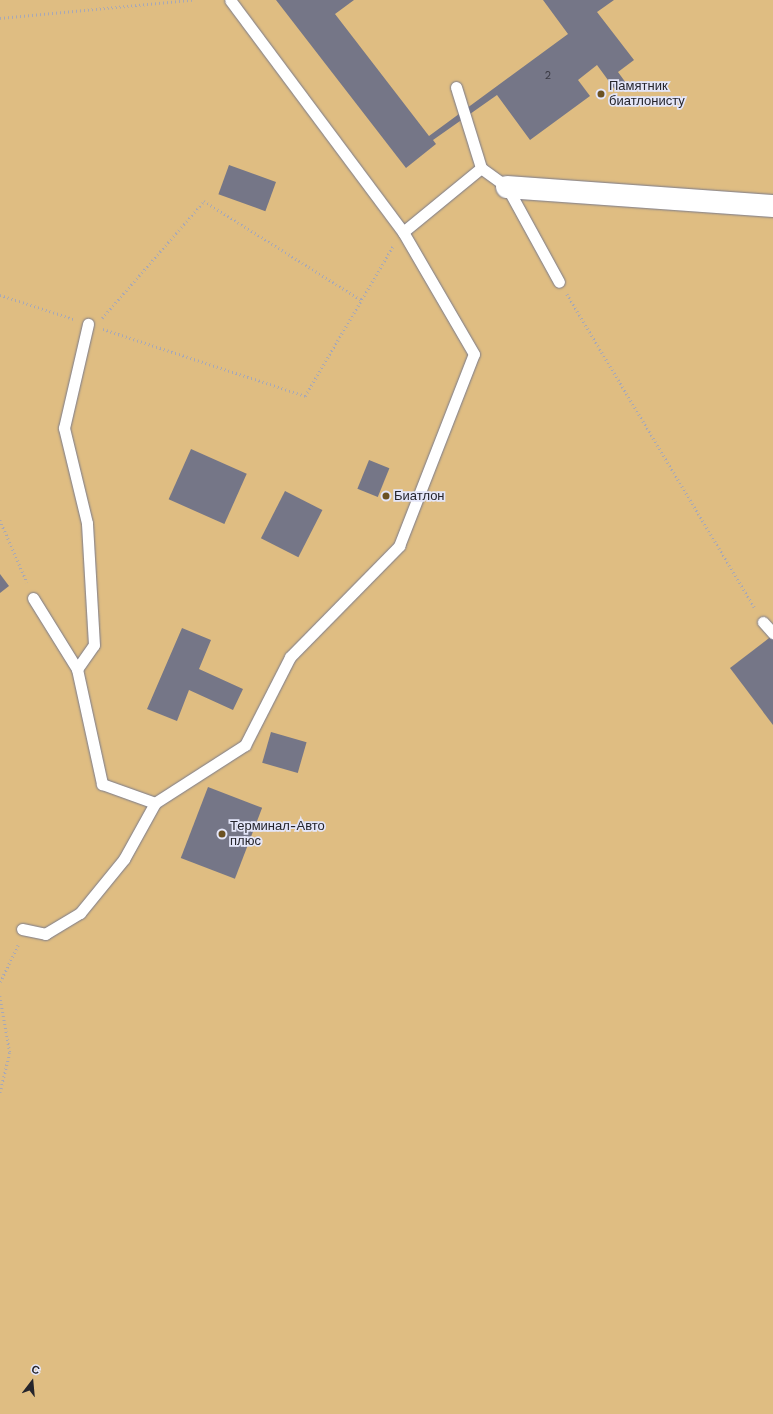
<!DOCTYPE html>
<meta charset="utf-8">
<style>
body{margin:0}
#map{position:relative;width:773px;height:1414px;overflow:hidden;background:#e4e6f9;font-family:"Work Sans",sans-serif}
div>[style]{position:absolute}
.green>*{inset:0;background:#dfbd82;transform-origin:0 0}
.building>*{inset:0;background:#757687;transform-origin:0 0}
.path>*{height:2.5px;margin-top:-1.25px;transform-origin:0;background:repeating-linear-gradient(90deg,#a7a8b7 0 1px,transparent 0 4px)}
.roads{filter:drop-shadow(0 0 1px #78798a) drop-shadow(0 0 1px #78798a)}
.service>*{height:11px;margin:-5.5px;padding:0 5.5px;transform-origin:5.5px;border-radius:5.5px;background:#fff}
.minor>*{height:22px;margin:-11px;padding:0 11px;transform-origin:11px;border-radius:11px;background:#fff}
.dots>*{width:11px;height:11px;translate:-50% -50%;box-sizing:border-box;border:2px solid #e4e6f9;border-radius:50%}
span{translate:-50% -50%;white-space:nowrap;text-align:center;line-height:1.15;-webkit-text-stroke:3.5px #e4e6f9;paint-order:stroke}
.number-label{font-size:11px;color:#393943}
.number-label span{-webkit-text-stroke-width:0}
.poi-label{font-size:13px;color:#25252c}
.left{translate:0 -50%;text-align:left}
.north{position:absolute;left:12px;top:1362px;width:40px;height:40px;-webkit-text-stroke:3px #e4e6f9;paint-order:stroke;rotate:16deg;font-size:11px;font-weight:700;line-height:16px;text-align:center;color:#25252c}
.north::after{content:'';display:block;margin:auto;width:14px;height:18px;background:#25252c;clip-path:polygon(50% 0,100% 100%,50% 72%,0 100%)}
</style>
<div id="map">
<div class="green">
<i style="left:0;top:0;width:773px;height:1414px"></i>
</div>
<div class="building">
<i style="clip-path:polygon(276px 0,354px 0,335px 14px,429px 136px,568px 34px,543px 0,614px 0,597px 12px,634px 60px,618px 72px,626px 83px,616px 91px,597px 65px,578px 80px,590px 96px,530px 140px,497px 95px,433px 140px,436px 144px,406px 168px)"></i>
<i style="left:229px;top:165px;width:50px;height:31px;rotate:20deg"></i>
<i style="left:191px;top:449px;width:61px;height:55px;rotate:24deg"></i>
<i style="left:369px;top:460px;width:22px;height:31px;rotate:22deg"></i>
<i style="left:285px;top:491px;width:42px;height:53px;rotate:27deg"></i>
<i style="clip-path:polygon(0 574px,9px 586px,0 593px)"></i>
<i style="clip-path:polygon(182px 628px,211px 640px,199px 669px,243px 689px,233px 710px,189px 690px,177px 721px,147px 709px)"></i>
<i style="clip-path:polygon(773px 635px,773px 725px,730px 668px)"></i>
<i style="left:271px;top:732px;width:37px;height:32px;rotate:16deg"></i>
<i style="left:208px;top:787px;width:58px;height:76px;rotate:21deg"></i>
</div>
<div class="path">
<i style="left:0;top:18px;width:193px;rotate:-5.4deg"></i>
<i style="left:567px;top:294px;width:366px;rotate:59.1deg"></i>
<i style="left:0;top:295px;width:78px;rotate:18deg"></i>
<i style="left:102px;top:318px;width:155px;rotate:-48.9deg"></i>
<i style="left:204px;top:201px;width:186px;rotate:32.2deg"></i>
<i style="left:103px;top:329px;width:213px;rotate:18.3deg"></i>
<i style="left:305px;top:396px;width:174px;rotate:-59.6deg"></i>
<i style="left:0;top:520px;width:68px;rotate:66.5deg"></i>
<i style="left:0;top:982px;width:41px;rotate:-64.1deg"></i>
<i style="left:0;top:996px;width:58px;rotate:80deg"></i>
<i style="left:10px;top:1053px;width:41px;rotate:104deg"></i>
</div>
<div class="roads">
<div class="service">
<i style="left:456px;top:87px;width:85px;rotate:72.8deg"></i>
<i style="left:403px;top:232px;width:101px;rotate:-39.4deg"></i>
<i style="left:481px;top:168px;width:32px;rotate:36deg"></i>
<i style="left:507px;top:187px;width:108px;rotate:61.3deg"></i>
<i style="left:33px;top:598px;width:84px;rotate:58.2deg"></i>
<i style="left:77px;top:669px;width:118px;rotate:77.7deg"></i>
<i style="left:102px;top:784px;width:56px;rotate:19.7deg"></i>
<i style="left:763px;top:622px;width:15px;rotate:48deg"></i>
<i style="left:77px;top:669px;width:29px;rotate:-55deg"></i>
<i style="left:94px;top:645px;width:122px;rotate:-93.3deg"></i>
<i style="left:87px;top:523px;width:98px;rotate:-103.6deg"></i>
<i style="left:64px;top:428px;width:107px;rotate:-77deg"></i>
<i style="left:22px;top:929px;width:24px;rotate:12deg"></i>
<i style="left:45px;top:934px;width:41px;rotate:-31deg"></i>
<i style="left:80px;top:913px;width:70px;rotate:-50.8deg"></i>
<i style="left:124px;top:859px;width:64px;rotate:-61deg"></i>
<i style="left:155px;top:803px;width:107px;rotate:-32.8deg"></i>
<i style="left:245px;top:745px;width:99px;rotate:-62.9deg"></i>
<i style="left:290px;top:657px;width:156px;rotate:-45.5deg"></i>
<i style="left:399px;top:546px;width:206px;rotate:-68.7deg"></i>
<i style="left:474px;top:354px;width:141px;rotate:-120.2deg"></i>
<i style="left:403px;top:232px;width:289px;rotate:-126.7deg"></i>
</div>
<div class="minor">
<i style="left:507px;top:187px;width:267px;rotate:4.1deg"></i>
</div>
</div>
<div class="dots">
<i style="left:601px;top:94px;background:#6c5223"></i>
<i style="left:386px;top:496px;background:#6c5223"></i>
<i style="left:222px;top:834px;background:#6c5223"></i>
</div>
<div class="number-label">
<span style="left:548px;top:76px">2</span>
</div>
<div class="poi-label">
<span class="left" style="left:609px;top:94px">Памятник<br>биатлонисту</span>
<span class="left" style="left:394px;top:496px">Биатлон</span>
<span class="left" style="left:230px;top:834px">Терминал-Авто<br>плюс</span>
</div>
<div class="north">С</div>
</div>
